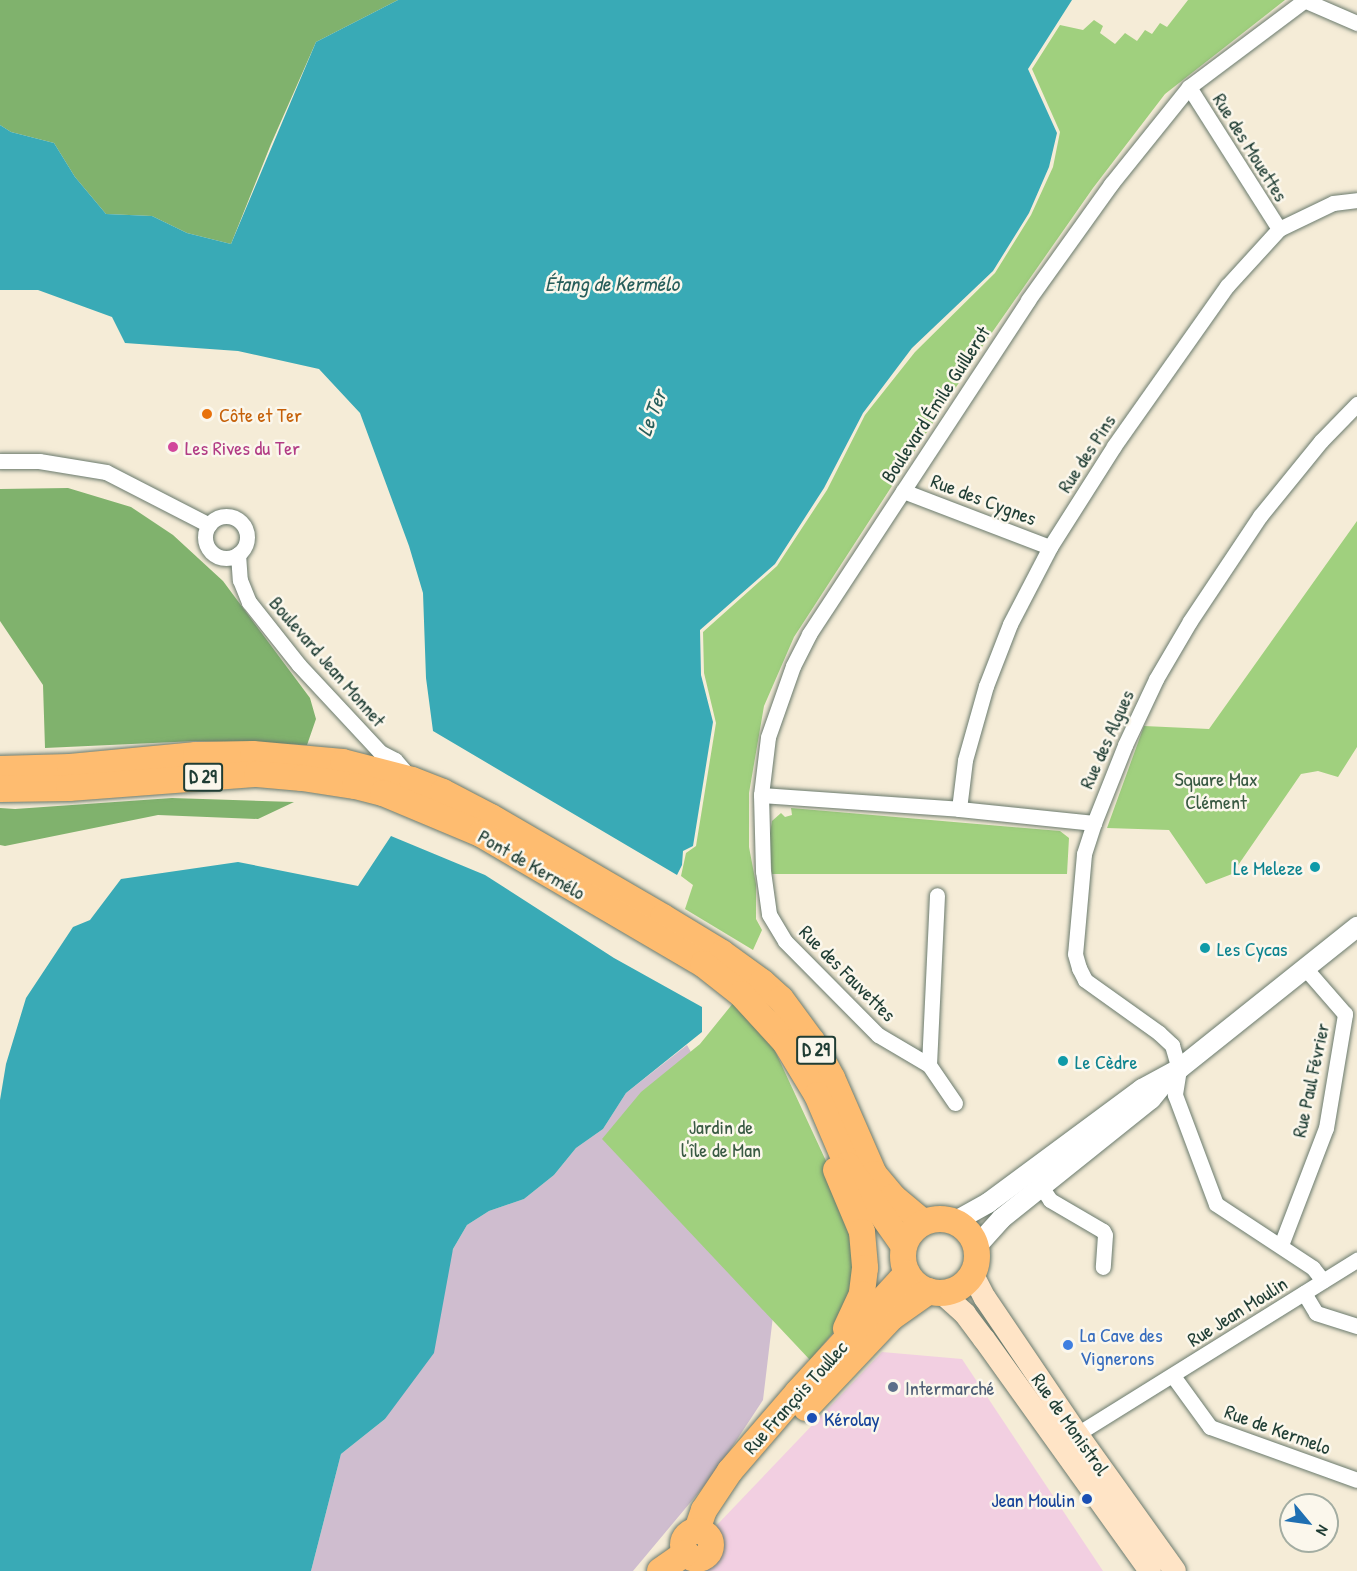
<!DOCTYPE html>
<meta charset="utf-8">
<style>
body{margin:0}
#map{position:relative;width:1357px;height:1571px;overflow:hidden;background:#f5ecd7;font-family:"Patrick Hand",sans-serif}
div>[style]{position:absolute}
.built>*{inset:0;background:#f2cfe1}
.industrial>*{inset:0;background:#cfbdcf}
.green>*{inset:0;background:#a0d07e}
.forest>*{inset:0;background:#80b26d}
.water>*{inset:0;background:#39aab6}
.roads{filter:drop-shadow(0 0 2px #6a7a6d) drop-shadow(0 0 2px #6a7a6d)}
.minor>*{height:15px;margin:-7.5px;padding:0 7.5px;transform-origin:7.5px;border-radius:7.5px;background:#fff}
.minor>.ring{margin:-7.5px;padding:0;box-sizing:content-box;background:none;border:15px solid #fff;border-radius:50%}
.tertiary>*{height:20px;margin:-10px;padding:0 10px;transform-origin:10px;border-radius:10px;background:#fff}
.secondary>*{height:22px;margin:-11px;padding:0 11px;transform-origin:11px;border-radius:11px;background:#ffe4c6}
.primary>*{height:26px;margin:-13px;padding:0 13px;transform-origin:13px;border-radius:13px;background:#febc70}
.primary>.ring{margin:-13px;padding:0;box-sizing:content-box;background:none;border:26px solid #febc70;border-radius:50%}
.dots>*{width:16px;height:16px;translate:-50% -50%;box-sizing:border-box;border:3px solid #fbf7ec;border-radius:50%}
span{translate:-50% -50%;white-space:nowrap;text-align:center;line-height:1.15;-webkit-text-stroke:5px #fbf7ec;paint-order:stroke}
.shield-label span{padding:2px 4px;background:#fbf7ec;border:2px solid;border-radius:4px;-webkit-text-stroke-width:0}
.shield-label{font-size:18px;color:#1f3d34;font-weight:700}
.street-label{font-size:20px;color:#1f3d34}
.food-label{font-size:20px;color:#c56008}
.left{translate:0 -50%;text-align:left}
.hotel-label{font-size:20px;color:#b23c85}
.park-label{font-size:20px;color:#395a43}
.culture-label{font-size:20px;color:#0d838f}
.right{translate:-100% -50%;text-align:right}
.shop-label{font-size:20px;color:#366cbe}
.service-label{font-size:20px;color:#4e5e75}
.transit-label{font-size:20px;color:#164399}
.water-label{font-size:21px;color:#275e5b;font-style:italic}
.north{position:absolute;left:1279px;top:1493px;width:60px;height:60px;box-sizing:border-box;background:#fbf7ec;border:2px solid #a3ada2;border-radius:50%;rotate:119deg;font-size:16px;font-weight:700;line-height:24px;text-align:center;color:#1f3d34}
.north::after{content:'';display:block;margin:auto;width:21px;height:27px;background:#1f6fb2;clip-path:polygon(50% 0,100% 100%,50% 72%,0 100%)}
</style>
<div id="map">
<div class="built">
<i style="clip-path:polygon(882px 1352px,962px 1359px,1103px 1571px,673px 1571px)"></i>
</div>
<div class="industrial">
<i style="clip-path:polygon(687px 1045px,768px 1189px,773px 1316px,763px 1400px,715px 1473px,633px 1571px,311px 1571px,341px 1454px,385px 1419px,396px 1401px,453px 1249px,467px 1225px,489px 1211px,524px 1199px,554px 1175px,576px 1148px,603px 1129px,626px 1093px)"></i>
</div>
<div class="green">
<i style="clip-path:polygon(1188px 0,1285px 0,1165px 94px,1093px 188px,984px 344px,794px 637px,764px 706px,749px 793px,749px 847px,756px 884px,756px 919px,762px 930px,753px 950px,685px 909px,693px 885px,681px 876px,686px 853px,696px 846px,716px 723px,704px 673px,703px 632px,777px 566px,827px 490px,865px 415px,915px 352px,995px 273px,1031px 215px,1053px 167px,1060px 132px,1032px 69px,1060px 25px,1083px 30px,1094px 20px,1103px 26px,1100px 33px,1115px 44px,1125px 33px,1137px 41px,1145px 30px,1152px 34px,1160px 23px,1167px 27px)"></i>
<i style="clip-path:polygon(1357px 521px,1357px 747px,1338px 777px,1318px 771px,1301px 774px,1232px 874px,1206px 884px,1169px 830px,1107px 828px,1144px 726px,1209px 729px)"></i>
<i style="clip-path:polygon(791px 808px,1060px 831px,1069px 838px,1067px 874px,772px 874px,769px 839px,772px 821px,781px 813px,785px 817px,792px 815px)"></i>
<i style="clip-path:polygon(734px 1002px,770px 1040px,857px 1228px,861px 1253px,844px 1320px,810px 1360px,602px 1139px,641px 1092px,700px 1044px)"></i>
</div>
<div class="forest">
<i style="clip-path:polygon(0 0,398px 0,316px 42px,271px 144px,231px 244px,187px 233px,152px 216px,106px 214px,75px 177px,54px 143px,11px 132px,0 125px)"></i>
<i style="clip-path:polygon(68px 488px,131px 507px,173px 535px,223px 581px,310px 698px,316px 719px,307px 745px,196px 741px,45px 748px,43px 685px,0 621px,0 489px)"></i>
<i style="clip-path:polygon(172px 798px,294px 802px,258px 819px,158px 815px,5px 846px,0 845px,0 808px,15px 809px)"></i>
</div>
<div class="water">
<i style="clip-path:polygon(398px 0,1072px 0,1028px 69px,1057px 133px,1049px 167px,1029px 213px,993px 271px,912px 348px,863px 413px,824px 488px,775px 564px,700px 630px,701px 675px,713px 722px,693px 846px,683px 851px,682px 865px,677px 875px,433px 731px,426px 678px,423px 593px,409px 546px,360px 413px,319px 369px,238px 351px,125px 343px,112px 317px,38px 290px,0 290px,0 125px,11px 132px,54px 143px,75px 177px,106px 214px,152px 216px,187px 233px,231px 244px,316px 42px)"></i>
<i style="clip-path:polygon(391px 836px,485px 875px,614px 958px,702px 1007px,702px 1032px,626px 1093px,603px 1129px,576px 1148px,554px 1175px,524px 1199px,489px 1211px,467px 1225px,453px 1249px,434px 1353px,385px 1419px,341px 1454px,311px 1571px,0 1571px,0 1100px,6px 1064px,26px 998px,73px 927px,90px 920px,121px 879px,238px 862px,358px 886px)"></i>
</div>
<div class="roads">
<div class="minor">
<i style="left:1304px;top:0;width:58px;rotate:23.5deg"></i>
<i style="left:1189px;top:87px;width:168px;rotate:57.6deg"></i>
<i style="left:0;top:461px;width:39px"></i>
<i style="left:39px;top:461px;width:68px;rotate:9.3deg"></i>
<i style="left:106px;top:472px;width:116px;rotate:27.2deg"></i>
<i style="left:903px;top:491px;width:157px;rotate:20.9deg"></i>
<i class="ring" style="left:205px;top:516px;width:27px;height:27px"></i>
<i style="left:238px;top:554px;width:26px;rotate:86deg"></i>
<i style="left:240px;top:580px;width:24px;rotate:68deg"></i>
<i style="left:249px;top:602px;width:80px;rotate:51.6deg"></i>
<i style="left:299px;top:665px;width:119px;rotate:47deg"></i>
<i style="left:380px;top:752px;width:17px;rotate:28deg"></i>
<i style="left:395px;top:760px;width:23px;rotate:49deg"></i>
<i style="left:761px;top:795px;width:198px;rotate:4deg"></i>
<i style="left:959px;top:809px;width:136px;rotate:5.9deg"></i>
<i style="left:1094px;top:823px;width:84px;rotate:-68.3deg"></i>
<i style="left:1125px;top:745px;width:73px;rotate:-64.8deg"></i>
<i style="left:1156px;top:679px;width:67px;rotate:-59.6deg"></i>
<i style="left:1190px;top:621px;width:126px;rotate:-56.3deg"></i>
<i style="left:1260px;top:516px;width:97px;rotate:-50.9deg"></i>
<i style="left:1321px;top:441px;width:52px;rotate:-45.8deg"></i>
<i style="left:959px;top:809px;width:49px;rotate:-83deg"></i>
<i style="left:965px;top:760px;width:77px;rotate:-74.2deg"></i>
<i style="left:986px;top:686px;width:66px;rotate:-68.8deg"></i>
<i style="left:1010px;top:624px;width:87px;rotate:-62.5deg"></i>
<i style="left:1050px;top:547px;width:120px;rotate:-57.6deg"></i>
<i style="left:1114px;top:446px;width:196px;rotate:-54.8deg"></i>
<i style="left:1227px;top:286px;width:77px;rotate:-47.6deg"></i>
<i style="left:1279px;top:229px;width:60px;rotate:-25.7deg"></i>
<i style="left:1333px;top:203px;width:24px;rotate:-7deg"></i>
<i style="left:1094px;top:823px;width:33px;rotate:108deg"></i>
<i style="left:1084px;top:854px;width:100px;rotate:95.1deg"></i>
<i style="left:1075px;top:954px;width:15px;rotate:74deg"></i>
<i style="left:1079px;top:968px;width:13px;rotate:63deg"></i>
<i style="left:1085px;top:980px;width:91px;rotate:35.6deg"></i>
<i style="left:1159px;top:1033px;width:18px;rotate:43deg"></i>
<i style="left:1172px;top:1045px;width:25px;rotate:74deg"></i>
<i style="left:1179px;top:1069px;width:26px;rotate:99deg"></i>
<i style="left:1175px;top:1095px;width:116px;rotate:69.4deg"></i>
<i style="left:1216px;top:1204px;width:116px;rotate:33.4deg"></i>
<i style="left:1313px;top:1268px;width:16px;rotate:52deg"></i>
<i style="left:929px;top:1065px;width:170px;rotate:-87.3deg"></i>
<i style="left:955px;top:1103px;width:46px;rotate:-124.4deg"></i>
<i style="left:929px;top:1065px;width:59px;rotate:-149.5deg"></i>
<i style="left:878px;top:1035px;width:132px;rotate:-134.7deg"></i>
<i style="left:785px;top:941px;width:31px;rotate:-121deg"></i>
<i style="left:769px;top:914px;width:43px;rotate:-97.9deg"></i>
<i style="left:763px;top:871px;width:76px;rotate:-91.5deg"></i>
<i style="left:761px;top:795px;width:58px;rotate:-83.1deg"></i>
<i style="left:768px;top:737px;width:75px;rotate:-70.6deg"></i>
<i style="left:793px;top:666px;width:36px;rotate:-63deg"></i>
<i style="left:809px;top:634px;width:399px;rotate:-56.7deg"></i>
<i style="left:1028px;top:300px;width:143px;rotate:-54.4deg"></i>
<i style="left:1111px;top:184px;width:124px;rotate:-51.2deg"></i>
<i style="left:1189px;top:87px;width:145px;rotate:-36.9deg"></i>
<i style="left:1040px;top:1185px;width:18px;rotate:56deg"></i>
<i style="left:1050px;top:1200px;width:61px;rotate:30.3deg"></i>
<i style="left:1103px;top:1231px;width:4px;rotate:63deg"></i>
<i style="left:1105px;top:1235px;width:32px;rotate:94deg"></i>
<i style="left:1281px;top:1245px;width:125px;rotate:-69deg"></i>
<i style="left:1326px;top:1128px;width:116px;rotate:-80.5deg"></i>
<i style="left:1345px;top:1014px;width:61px;rotate:-131deg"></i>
<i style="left:1304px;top:1293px;width:23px;rotate:59deg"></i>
<i style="left:1316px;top:1313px;width:43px;rotate:17.6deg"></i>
<i style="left:1173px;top:1376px;width:63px;rotate:54deg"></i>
<i style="left:1210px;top:1427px;width:156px;rotate:19.8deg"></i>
<i style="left:1077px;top:1434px;width:330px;rotate:-31.9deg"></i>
</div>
<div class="tertiary">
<i style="left:954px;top:1222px;width:39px;rotate:-29deg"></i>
<i style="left:988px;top:1203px;width:192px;rotate:-36.5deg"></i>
<i style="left:1142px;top:1089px;width:42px;rotate:-28.4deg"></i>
<i style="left:1179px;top:1069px;width:228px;rotate:-38.6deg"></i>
<i style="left:976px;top:1247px;width:38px;rotate:-48deg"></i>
<i style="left:1001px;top:1219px;width:192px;rotate:-38.7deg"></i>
<i style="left:1151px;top:1099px;width:19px;rotate:-51deg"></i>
</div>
<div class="secondary">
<i style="left:972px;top:1273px;width:28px;rotate:63deg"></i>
<i style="left:985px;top:1298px;width:164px;rotate:55.9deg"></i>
<i style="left:1077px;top:1434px;width:168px;rotate:54.4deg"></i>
<i style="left:942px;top:1293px;width:31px;rotate:42deg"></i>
<i style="left:965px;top:1314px;width:31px;rotate:53deg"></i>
<i style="left:984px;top:1339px;width:285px;rotate:54.4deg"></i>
</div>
<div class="primary">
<i style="left:0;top:769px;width:70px;rotate:-1.6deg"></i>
<i style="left:70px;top:767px;width:127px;rotate:-5.4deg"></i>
<i style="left:196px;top:755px;width:57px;rotate:-1deg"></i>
<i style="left:253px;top:754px;width:90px;rotate:5.1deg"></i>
<i style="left:343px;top:762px;width:71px;rotate:14.6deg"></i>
<i style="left:412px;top:780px;width:33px;rotate:21deg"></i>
<i style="left:443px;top:792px;width:54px;rotate:27.5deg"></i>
<i style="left:491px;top:817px;width:199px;rotate:30.2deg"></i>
<i style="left:663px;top:917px;width:69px;rotate:31.4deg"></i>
<i style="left:722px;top:953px;width:49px;rotate:35.9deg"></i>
<i style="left:762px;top:982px;width:25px;rotate:42deg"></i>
<i style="left:781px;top:999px;width:52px;rotate:53.6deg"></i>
<i style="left:812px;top:1041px;width:42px;rotate:61.6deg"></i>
<i style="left:832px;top:1078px;width:105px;rotate:66.4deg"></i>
<i style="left:874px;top:1174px;width:30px;rotate:50deg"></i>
<i style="left:893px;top:1197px;width:39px;rotate:40deg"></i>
<i style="left:0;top:789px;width:69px;rotate:-0.8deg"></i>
<i style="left:69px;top:788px;width:189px;rotate:-4.3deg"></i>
<i style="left:257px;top:774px;width:45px;rotate:5.1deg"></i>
<i style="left:302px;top:778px;width:54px;rotate:8.6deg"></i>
<i style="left:355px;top:786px;width:29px;rotate:14deg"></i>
<i style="left:383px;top:793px;width:106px;rotate:22.7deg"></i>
<i style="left:481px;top:834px;width:257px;rotate:30.4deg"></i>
<i style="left:703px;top:964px;width:48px;rotate:38.3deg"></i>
<i style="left:741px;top:994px;width:65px;rotate:47.5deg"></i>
<i style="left:785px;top:1042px;width:62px;rotate:58.9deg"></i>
<i style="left:817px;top:1095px;width:76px;rotate:66.8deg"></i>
<i style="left:847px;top:1165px;width:99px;rotate:54.9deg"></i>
<i style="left:836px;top:1170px;width:67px;rotate:67.2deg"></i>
<i style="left:862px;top:1232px;width:36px;rotate:85deg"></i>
<i style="left:865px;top:1268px;width:26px;rotate:97deg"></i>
<i style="left:862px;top:1294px;width:38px;rotate:115deg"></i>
<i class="ring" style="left:903px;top:1219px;width:48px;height:48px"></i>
<i style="left:806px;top:1408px;width:125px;rotate:-46.6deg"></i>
<i style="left:892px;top:1317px;width:45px;rotate:-35.1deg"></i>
<i style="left:697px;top:1530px;width:21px;rotate:-71deg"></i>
<i style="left:704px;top:1510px;width:47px;rotate:-56.3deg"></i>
<i style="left:730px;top:1471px;width:104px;rotate:-49.3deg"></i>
<i style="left:798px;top:1392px;width:161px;rotate:-47.5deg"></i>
<i class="ring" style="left:683px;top:1531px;width:2px;height:2px"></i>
<i style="left:660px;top:1571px;width:32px;rotate:-35deg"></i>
</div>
</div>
<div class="dots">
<i style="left:207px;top:414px;background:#e8710a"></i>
<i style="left:173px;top:447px;background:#d1479c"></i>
<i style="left:1315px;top:867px;background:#0f9aa8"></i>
<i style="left:1205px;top:948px;background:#0f9aa8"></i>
<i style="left:1063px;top:1061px;background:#0f9aa8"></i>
<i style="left:1068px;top:1345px;background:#3f7fe0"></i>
<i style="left:893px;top:1387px;background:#5c6f8a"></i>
<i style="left:812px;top:1418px;background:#1a4fb4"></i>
<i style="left:1087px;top:1499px;background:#1a4fb4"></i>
</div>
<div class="shield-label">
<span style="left:203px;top:777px">D 29</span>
<span style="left:816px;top:1050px">D 29</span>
</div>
<div class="street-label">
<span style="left:1251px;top:147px;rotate:58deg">Rue des Mouettes</span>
<span style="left:935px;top:404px;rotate:-57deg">Boulevard Émile Guillerot</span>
<span style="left:1086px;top:453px;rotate:-57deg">Rue des Pins</span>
<span style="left:984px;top:499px;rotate:21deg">Rue des Cygnes</span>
<span style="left:328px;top:661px;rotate:49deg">Boulevard Jean Monnet</span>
<span style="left:1106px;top:739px;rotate:-66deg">Rue des Algues</span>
<span style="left:532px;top:864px;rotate:30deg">Pont de Kermélo</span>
<span style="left:848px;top:973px;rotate:45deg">Rue des Fauvettes</span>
<span style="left:1310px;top:1080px;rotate:-78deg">Rue Paul Février</span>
<span style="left:1237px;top:1311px;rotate:-32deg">Rue Jean Moulin</span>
<span style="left:795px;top:1397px;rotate:-48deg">Rue François Toullec</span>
<span style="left:1071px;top:1424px;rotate:55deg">Rue de Monistrol</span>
<span style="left:1278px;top:1429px;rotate:20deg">Rue de Kermelo</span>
</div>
<div class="food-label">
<span class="left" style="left:219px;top:414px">Côte et Ter</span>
</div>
<div class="hotel-label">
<span class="left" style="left:185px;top:447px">Les Rives du Ter</span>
</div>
<div class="park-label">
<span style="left:1216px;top:790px">Square Max<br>Clément</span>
<span style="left:721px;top:1138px">Jardin de<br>l'île de Man</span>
</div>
<div class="culture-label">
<span class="right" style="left:1303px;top:867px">Le Meleze</span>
<span class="left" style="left:1217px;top:948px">Les Cycas</span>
<span class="left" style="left:1075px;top:1061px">Le Cèdre</span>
</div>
<div class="shop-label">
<span class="left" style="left:1080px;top:1346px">La Cave des<br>Vignerons</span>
</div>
<div class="service-label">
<span class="left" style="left:905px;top:1387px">Intermarché</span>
</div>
<div class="transit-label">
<span class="left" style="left:824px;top:1418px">Kérolay</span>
<span class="right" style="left:1075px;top:1499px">Jean Moulin</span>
</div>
<div class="water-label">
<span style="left:612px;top:284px">Étang de Kermélo</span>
<span style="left:652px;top:413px;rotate:-69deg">Le Ter</span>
</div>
<div class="north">N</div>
</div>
